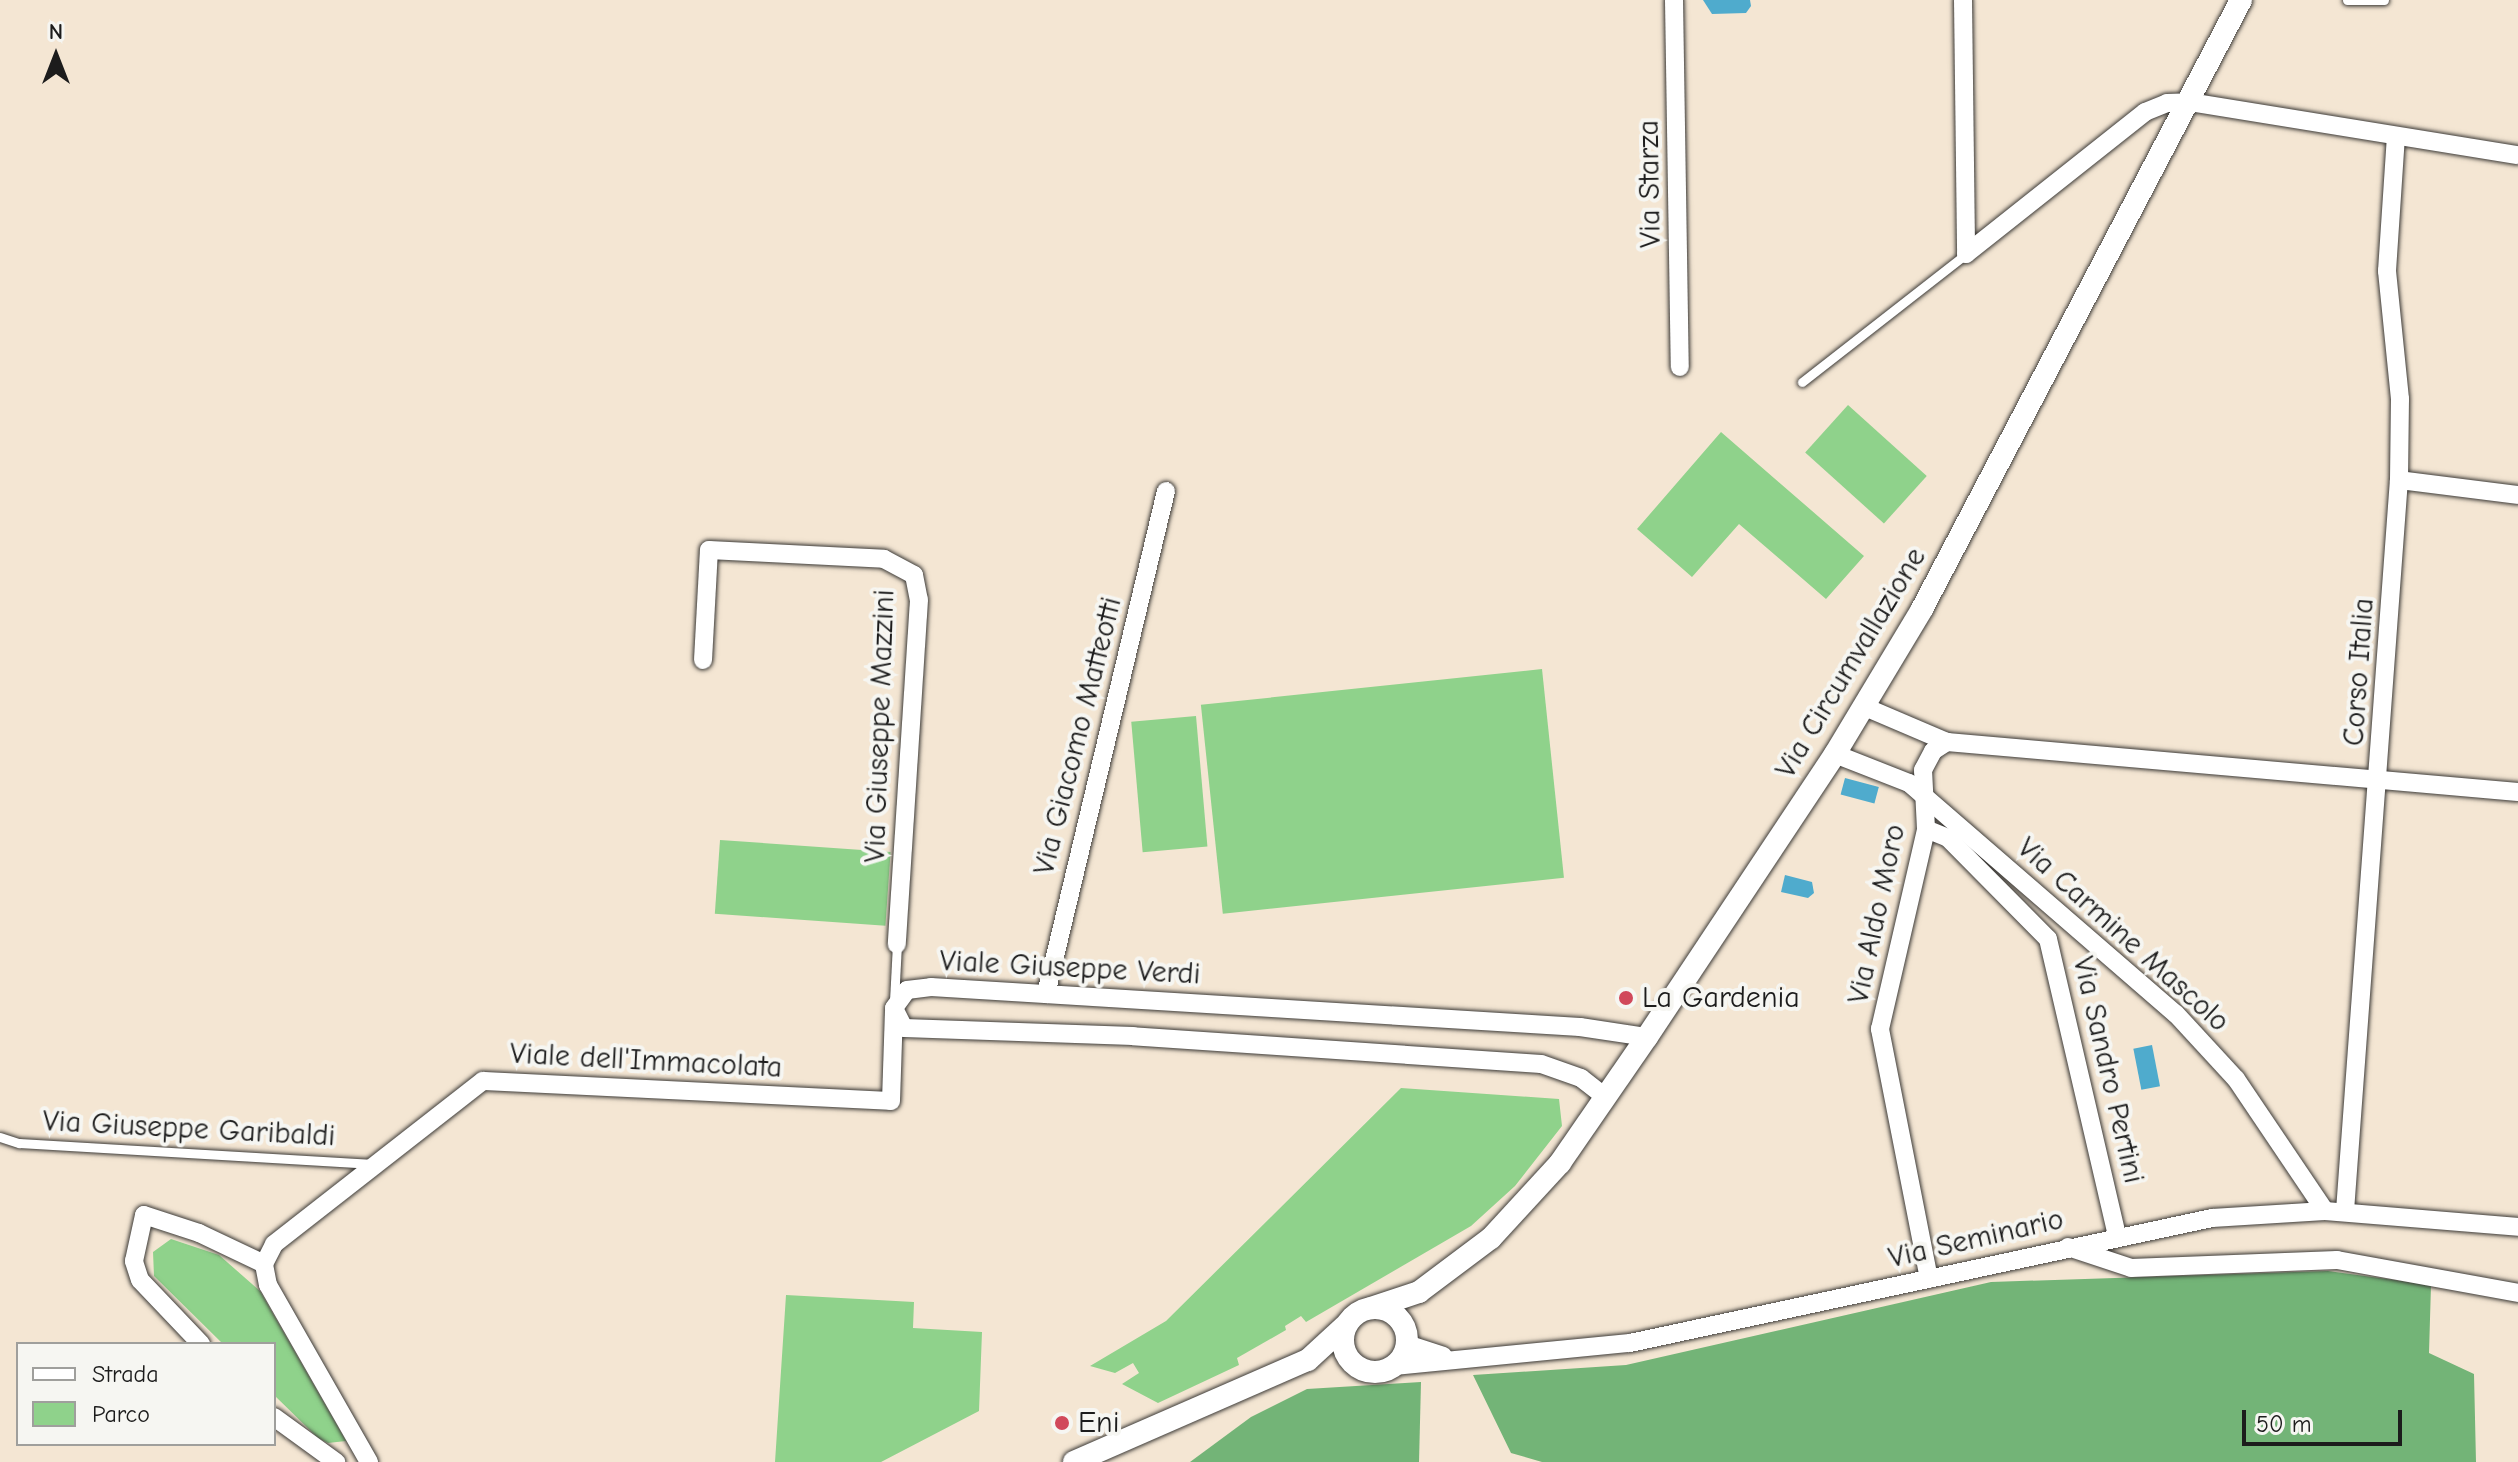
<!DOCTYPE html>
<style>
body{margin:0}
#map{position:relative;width:2518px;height:1462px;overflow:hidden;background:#f4e6d3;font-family:"Comic Neue",sans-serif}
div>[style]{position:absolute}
.green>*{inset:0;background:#8fd28b;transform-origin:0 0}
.forest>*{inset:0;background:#73b477}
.water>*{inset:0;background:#4fabcd;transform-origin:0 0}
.roads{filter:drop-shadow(0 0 2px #3c3a37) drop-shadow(0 0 2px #3c3a37)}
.service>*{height:9px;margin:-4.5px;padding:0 4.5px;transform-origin:4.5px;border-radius:4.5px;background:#fff}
.minor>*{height:18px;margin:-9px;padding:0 9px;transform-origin:9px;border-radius:9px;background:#fff}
.tertiary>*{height:22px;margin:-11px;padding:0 11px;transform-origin:11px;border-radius:11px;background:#fff}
.tertiary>.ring{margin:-11px;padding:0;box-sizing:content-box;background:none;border:22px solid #fff;border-radius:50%}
.dots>*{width:22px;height:22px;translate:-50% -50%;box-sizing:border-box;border:4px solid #f6f6f2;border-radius:50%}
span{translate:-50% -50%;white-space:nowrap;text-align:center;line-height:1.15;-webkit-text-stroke:8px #f6f6f2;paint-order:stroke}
.street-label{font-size:30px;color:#1c1c1c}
.poi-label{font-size:30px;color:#1c1c1c}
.left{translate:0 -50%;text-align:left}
.legend{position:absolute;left:16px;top:1342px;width:260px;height:104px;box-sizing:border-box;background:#f6f6f2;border:2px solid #9f9f9c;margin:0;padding:10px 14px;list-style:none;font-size:24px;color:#1c1c1c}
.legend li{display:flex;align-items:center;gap:16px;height:40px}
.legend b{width:40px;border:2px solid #9f9f9c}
.north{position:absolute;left:16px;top:16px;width:80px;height:80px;-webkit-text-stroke:6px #f6f6f2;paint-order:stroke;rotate:0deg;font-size:22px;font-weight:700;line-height:32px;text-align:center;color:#1c1c1c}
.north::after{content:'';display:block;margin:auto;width:28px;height:36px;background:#1c1c1c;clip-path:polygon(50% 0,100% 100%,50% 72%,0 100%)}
.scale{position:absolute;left:2242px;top:1410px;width:160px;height:36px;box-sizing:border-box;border:4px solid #1c1c1c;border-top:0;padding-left:10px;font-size:24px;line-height:28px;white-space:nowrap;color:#1c1c1c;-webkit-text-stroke:6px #f6f6f2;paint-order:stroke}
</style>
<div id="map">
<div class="green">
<i style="left:1848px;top:405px;width:106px;height:64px;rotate:42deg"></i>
<i style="clip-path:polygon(1721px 432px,1864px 556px,1826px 599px,1739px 524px,1692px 577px,1637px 529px)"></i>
<i style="left:1542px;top:669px;width:210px;height:343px;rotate:84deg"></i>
<i style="left:1196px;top:716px;width:131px;height:65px;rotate:85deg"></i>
<i style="left:720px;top:840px;width:171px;height:74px;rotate:4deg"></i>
<i style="clip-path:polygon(1401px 1088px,1559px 1099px,1562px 1126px,1515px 1186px,1471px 1226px,1306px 1322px,1301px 1316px,1285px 1326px,1286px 1330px,1237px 1358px,1239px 1365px,1158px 1403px,1122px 1384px,1139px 1373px,1133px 1363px,1115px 1373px,1090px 1366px,1166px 1321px)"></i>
<i style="clip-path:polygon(171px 1239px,219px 1255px,260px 1291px,346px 1441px,328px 1443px,318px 1438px,274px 1395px,274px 1344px,223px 1344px,154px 1276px,153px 1252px)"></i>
<i style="clip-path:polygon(786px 1295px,914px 1302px,913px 1328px,982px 1332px,979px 1411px,881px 1462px,775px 1462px)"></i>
</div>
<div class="forest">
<i style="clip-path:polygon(2328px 1271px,2431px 1285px,2429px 1353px,2474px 1374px,2476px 1462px,1542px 1462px,1511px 1453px,1473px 1375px,1626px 1365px,1991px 1282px)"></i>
<i style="clip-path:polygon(1421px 1382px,1419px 1462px,1190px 1462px,1251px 1417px,1307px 1389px)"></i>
</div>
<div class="water">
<i style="clip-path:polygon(1703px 0,1750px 0,1751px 6px,1746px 13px,1712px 14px)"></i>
<i style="left:1845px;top:778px;width:35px;height:17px;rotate:15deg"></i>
<i style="clip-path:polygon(1785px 875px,1812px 882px,1814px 893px,1808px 898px,1781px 892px)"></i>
<i style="left:2152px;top:1045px;width:42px;height:19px;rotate:79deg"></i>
</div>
<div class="roads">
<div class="service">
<i style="left:2347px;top:0;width:37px"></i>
<i style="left:1802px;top:382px;width:208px;rotate:-38deg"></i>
<i style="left:894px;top:1001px;width:57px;rotate:-87deg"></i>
<i style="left:0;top:1137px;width:20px;rotate:18deg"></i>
<i style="left:19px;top:1143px;width:355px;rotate:3.4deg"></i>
</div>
<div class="minor">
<i style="left:1674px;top:0;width:367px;rotate:89.1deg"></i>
<i style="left:1963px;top:0;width:254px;rotate:89.3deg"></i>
<i style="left:1966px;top:254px;width:228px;rotate:-38.4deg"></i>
<i style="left:2145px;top:112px;width:24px;rotate:-22deg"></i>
<i style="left:2167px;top:103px;width:23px;rotate:-2deg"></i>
<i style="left:2190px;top:102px;width:332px;rotate:9.2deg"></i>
<i style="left:2399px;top:480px;width:120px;rotate:7.2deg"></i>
<i style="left:703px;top:660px;width:110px;rotate:-86.9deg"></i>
<i style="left:709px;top:550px;width:175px;rotate:2.9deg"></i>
<i style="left:884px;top:559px;width:34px;rotate:28deg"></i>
<i style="left:914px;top:575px;width:25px;rotate:79deg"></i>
<i style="left:919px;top:600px;width:345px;rotate:93.7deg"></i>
<i style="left:1865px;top:707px;width:89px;rotate:23.1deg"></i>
<i style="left:1947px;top:742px;width:573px;rotate:5deg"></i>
<i style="left:1835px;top:754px;width:79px;rotate:21.4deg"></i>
<i style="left:1909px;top:783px;width:353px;rotate:40.9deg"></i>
<i style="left:2176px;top:1014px;width:88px;rotate:47.3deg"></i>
<i style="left:2236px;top:1079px;width:159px;rotate:56deg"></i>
<i style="left:1926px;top:829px;width:24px;rotate:22deg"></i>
<i style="left:1948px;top:838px;width:142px;rotate:45.3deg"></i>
<i style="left:2048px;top:939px;width:304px;rotate:76.9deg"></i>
<i style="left:1046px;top:994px;width:517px;rotate:-76.58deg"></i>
<i style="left:1604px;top:1096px;width:29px;rotate:-142deg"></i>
<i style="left:1581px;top:1078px;width:42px;rotate:-160.7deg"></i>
<i style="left:1541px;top:1064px;width:409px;rotate:-176.1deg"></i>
<i style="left:1133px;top:1036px;width:229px;rotate:-178deg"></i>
<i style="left:904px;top:1028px;width:22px;rotate:-117deg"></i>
<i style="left:894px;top:1008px;width:22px;rotate:-54deg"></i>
<i style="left:907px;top:990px;width:24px;rotate:-7deg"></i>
<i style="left:931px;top:987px;width:650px;rotate:3.53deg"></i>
<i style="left:1580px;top:1027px;width:68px;rotate:8.5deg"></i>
<i style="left:2345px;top:1211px;width:733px;rotate:-85.78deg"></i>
<i style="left:2399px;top:480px;width:81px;rotate:-89.3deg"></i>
<i style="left:2400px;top:399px;width:129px;rotate:-95.8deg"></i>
<i style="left:2387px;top:271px;width:135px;rotate:-86.2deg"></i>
<i style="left:2068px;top:1247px;width:66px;rotate:18.4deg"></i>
<i style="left:2131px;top:1268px;width:206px;rotate:-2.2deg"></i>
<i style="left:2337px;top:1260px;width:184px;rotate:10.3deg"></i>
<i style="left:1929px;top:1279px;width:255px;rotate:-101.1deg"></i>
<i style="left:1880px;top:1029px;width:205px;rotate:-77deg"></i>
<i style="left:1926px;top:829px;width:59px;rotate:-92.9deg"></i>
<i style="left:1923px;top:770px;width:21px;rotate:-62deg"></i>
<i style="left:1933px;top:751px;width:17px;rotate:-33deg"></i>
<i style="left:201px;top:1344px;width:88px;rotate:-133.6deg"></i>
<i style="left:140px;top:1280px;width:20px;rotate:-108deg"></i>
<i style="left:134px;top:1261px;width:47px;rotate:-77.7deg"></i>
<i style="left:144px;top:1215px;width:58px;rotate:18.1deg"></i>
<i style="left:199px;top:1233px;width:72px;rotate:25.5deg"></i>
<i style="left:1407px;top:1344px;width:38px;rotate:18deg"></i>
<i style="left:1394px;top:1366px;width:237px;rotate:-5.6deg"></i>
<i style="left:1630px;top:1343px;width:595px;rotate:-12.12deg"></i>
<i style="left:2212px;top:1218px;width:113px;rotate:-3.5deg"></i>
<i style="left:2325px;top:1211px;width:194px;rotate:4.7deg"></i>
<i style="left:274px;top:1417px;width:77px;rotate:36deg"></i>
<i style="left:369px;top:1462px;width:204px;rotate:-119.7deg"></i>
<i style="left:268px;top:1285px;width:21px;rotate:-101deg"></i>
<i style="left:264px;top:1264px;width:22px;rotate:-63deg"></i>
<i style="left:274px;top:1244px;width:265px;rotate:-38deg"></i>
<i style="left:483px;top:1081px;width:408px;rotate:2.8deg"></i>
<i style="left:891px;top:1101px;width:90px;rotate:-88.1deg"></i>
</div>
<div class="tertiary">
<i class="ring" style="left:1343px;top:1308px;width:42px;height:42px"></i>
<i style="left:1371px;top:1308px;width:51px;rotate:-18.4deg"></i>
<i style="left:1419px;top:1292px;width:90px;rotate:-36.9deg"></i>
<i style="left:1491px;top:1238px;width:102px;rotate:-47.4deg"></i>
<i style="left:1560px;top:1163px;width:153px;rotate:-55.4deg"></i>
<i style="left:1647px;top:1037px;width:340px;rotate:-56.4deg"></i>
<i style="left:1835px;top:754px;width:169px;rotate:-59deg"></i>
<i style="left:1922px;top:609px;width:687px;rotate:-62.35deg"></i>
<i style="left:1074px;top:1462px;width:255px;rotate:-23.6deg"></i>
<i style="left:1308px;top:1360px;width:50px;rotate:-42.6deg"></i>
</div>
</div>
<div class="dots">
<i style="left:1626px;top:998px;background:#d1495b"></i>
<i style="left:1062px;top:1423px;background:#d1495b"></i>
</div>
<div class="street-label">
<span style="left:1650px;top:184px;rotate:-91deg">Via Starza</span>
<span style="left:1851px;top:663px;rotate:-59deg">Via Circumvallazione</span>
<span style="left:2359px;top:672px;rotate:-86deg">Corso Italia</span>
<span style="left:880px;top:726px;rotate:-88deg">Via Giuseppe Mazzini</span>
<span style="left:1078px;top:736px;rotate:-76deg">Via Giacomo Matteotti</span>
<span style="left:1877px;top:914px;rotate:-78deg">Via Aldo Moro</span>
<span style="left:2123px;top:935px;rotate:42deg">Via Carmine Mascolo</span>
<span style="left:1070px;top:968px;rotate:3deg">Viale Giuseppe Verdi</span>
<span style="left:646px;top:1061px;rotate:3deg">Viale dell'Immacolata</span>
<span style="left:2108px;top:1070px;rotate:77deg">Via Sandro Pertini</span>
<span style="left:189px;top:1129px;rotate:3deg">Via Giuseppe Garibaldi</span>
<span style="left:1976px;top:1239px;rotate:-13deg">Via Seminario</span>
</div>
<div class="poi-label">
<span class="left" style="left:1642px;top:998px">La Gardenia</span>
<span class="left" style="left:1078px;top:1423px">Eni</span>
</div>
<ul class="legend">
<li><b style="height:10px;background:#fff"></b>Strada</li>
<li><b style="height:22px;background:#8fd28b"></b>Parco</li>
</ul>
<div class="north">N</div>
<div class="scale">50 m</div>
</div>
